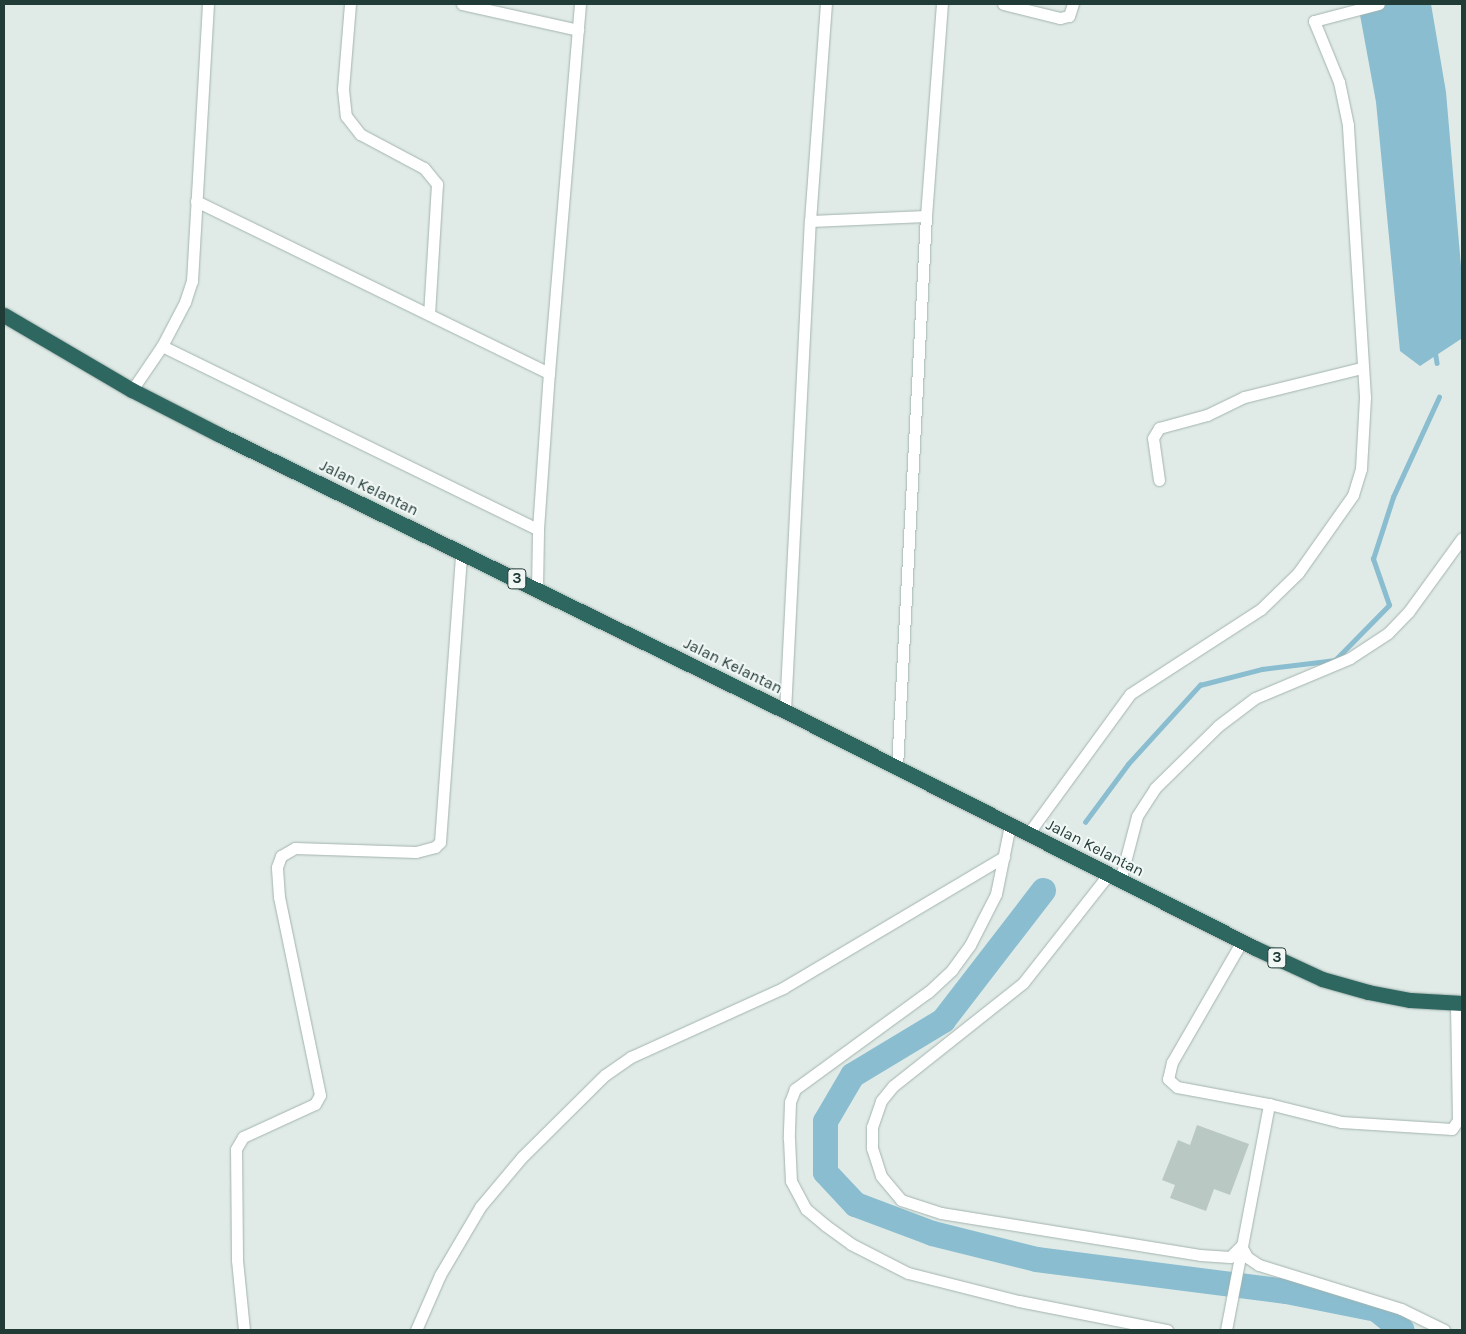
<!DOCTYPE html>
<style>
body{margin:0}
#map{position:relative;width:1466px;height:1334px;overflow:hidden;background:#e0ebe7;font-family:Karla,sans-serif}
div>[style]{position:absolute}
.water>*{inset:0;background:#89bdcf}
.stream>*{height:4.5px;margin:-2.25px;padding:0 2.25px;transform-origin:2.25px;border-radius:2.25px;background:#89bdcf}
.river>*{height:25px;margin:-12.5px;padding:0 12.5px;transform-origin:12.5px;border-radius:12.5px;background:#89bdcf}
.building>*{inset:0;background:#b9c8c3}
.roads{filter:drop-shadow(0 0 1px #a3b3af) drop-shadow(0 0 1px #a3b3af)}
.street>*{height:11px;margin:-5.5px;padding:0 5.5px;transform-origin:5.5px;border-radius:5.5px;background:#fff}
.highway>*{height:15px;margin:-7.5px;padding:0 7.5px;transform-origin:7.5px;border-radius:7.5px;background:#2e6660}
span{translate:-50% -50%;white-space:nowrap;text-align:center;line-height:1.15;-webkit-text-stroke:4px #f1f7f5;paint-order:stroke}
.shield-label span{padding:1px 4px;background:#f1f7f5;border:1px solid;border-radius:4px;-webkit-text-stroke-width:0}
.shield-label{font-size:15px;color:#213b37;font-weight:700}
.street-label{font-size:16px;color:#213b37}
.frame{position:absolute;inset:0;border:5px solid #213b37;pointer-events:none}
</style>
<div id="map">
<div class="water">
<i style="clip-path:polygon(1358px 4px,1431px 4px,1446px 92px,1462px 278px,1461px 339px,1420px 366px,1400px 351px,1376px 102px)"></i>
</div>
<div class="stream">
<i style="left:1435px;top:350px;width:13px;rotate:81deg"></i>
<i style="left:1085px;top:822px;width:72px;rotate:-53.4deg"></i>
<i style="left:1128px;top:764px;width:107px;rotate:-47.7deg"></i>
<i style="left:1200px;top:685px;width:64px;rotate:-14.5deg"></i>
<i style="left:1262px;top:669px;width:74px;rotate:-7deg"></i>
<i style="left:1335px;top:660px;width:77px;rotate:-45.5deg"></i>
<i style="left:1389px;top:605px;width:49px;rotate:-109.2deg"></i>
<i style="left:1373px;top:559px;width:65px;rotate:-72.1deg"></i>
<i style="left:1393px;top:497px;width:110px;rotate:-65.3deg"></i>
</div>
<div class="river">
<i style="left:1043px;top:890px;width:164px;rotate:127.6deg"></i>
<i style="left:943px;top:1020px;width:106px;rotate:148.9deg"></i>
<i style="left:852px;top:1075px;width:53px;rotate:120.4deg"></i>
<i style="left:825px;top:1121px;width:51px;rotate:90deg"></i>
<i style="left:825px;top:1172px;width:44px;rotate:46.8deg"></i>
<i style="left:855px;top:1204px;width:82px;rotate:20.6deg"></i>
<i style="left:932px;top:1233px;width:107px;rotate:14deg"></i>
<i style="left:1036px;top:1259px;width:252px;rotate:7.3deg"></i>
<i style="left:1286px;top:1291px;width:92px;rotate:11.3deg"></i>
<i style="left:1376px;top:1309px;width:33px;rotate:39deg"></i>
</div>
<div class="building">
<i style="clip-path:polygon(1197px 1125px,1249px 1144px,1230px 1195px,1214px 1189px,1206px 1211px,1170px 1198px,1175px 1185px,1162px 1180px,1178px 1140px,1190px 1145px)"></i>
</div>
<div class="roads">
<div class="street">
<i style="left:350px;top:4px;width:85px;rotate:94.7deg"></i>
<i style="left:343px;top:89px;width:27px;rotate:84deg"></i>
<i style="left:346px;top:116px;width:23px;rotate:52deg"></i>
<i style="left:360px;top:134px;width:72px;rotate:28deg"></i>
<i style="left:424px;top:168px;width:21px;rotate:51deg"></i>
<i style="left:437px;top:184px;width:130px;rotate:93.5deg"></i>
<i style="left:462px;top:4px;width:119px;rotate:12.6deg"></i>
<i style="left:1003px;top:4px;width:59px;rotate:13.8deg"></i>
<i style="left:1060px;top:18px;width:9px;rotate:-13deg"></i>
<i style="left:1069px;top:16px;width:13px;rotate:-72deg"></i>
<i style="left:196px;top:201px;width:393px;rotate:26deg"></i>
<i style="left:810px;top:221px;width:116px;rotate:-2.5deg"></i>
<i style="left:162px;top:346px;width:418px;rotate:26deg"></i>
<i style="left:132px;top:390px;width:53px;rotate:-55.7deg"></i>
<i style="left:162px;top:346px;width:50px;rotate:-62.4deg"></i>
<i style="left:185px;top:302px;width:22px;rotate:-72deg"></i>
<i style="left:192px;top:281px;width:277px;rotate:-86.7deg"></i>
<i style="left:1159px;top:480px;width:42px;rotate:-98.1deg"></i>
<i style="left:1153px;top:438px;width:12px;rotate:-59deg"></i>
<i style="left:1159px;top:428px;width:50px;rotate:-15.2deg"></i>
<i style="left:1207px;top:415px;width:41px;rotate:-25.9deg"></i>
<i style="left:1244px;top:397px;width:121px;rotate:-13.9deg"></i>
<i style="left:537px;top:589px;width:60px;rotate:-89deg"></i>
<i style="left:538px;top:529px;width:156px;rotate:-86deg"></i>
<i style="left:549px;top:373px;width:370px;rotate:-85.2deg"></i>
<i style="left:785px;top:711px;width:491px;rotate:-87.1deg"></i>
<i style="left:810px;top:221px;width:218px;rotate:-85.8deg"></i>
<i style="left:897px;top:767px;width:552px;rotate:-86.99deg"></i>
<i style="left:926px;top:216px;width:213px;rotate:-85.7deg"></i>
<i style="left:1010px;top:825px;width:70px;rotate:101.5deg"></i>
<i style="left:996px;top:894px;width:57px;rotate:117deg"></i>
<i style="left:970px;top:945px;width:31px;rotate:126deg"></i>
<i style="left:952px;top:970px;width:33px;rotate:137deg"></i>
<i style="left:928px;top:992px;width:165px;rotate:143.9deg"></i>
<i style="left:795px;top:1089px;width:14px;rotate:111deg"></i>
<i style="left:790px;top:1102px;width:37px;rotate:92deg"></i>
<i style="left:789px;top:1139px;width:42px;rotate:87.3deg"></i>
<i style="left:791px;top:1181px;width:32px;rotate:62deg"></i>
<i style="left:806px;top:1209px;width:25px;rotate:40deg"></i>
<i style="left:825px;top:1225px;width:32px;rotate:36deg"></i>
<i style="left:851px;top:1244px;width:64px;rotate:27deg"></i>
<i style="left:908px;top:1273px;width:114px;rotate:14.2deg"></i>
<i style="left:1019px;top:1301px;width:151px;rotate:11.1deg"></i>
<i style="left:1028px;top:834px;width:173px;rotate:-53.9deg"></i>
<i style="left:1130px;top:694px;width:156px;rotate:-33deg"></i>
<i style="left:1261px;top:609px;width:52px;rotate:-44.2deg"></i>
<i style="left:1298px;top:573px;width:95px;rotate:-54.8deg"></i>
<i style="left:1353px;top:495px;width:27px;rotate:-73deg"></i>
<i style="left:1361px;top:469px;width:72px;rotate:-86.8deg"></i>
<i style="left:1365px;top:397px;width:273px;rotate:-93.6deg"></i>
<i style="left:1348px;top:125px;width:44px;rotate:-101.8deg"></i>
<i style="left:1339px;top:82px;width:66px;rotate:-112.3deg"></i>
<i style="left:1314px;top:21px;width:67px;rotate:-14.7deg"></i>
<i style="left:1108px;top:875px;width:137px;rotate:128.2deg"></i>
<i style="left:1023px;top:983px;width:166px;rotate:141.6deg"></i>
<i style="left:893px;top:1086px;width:19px;rotate:129deg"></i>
<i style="left:881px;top:1101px;width:28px;rotate:109deg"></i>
<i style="left:872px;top:1127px;width:21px;rotate:90deg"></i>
<i style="left:872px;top:1148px;width:29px;rotate:72deg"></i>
<i style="left:881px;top:1176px;width:31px;rotate:50deg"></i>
<i style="left:901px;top:1200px;width:42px;rotate:18deg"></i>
<i style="left:941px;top:1213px;width:262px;rotate:9.2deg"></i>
<i style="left:1200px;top:1255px;width:30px;rotate:4deg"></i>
<i style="left:1230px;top:1257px;width:16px;rotate:-45deg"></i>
<i style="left:1241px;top:1246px;width:13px;rotate:61deg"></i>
<i style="left:1247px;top:1257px;width:14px;rotate:34deg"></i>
<i style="left:1259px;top:1265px;width:149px;rotate:17.2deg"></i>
<i style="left:1401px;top:1309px;width:48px;rotate:26deg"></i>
<i style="left:1120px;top:881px;width:67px;rotate:-75.3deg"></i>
<i style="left:1137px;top:816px;width:33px;rotate:-57deg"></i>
<i style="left:1155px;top:788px;width:88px;rotate:-44.5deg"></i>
<i style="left:1218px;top:726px;width:46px;rotate:-37.1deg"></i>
<i style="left:1255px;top:698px;width:103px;rotate:-22.8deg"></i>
<i style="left:1350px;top:658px;width:45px;rotate:-33.3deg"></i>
<i style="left:1388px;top:633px;width:30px;rotate:-46deg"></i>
<i style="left:1409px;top:611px;width:90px;rotate:-54deg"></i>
<i style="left:1242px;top:941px;width:140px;rotate:120deg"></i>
<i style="left:1172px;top:1062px;width:17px;rotate:103deg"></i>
<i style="left:1168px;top:1079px;width:12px;rotate:42deg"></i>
<i style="left:1177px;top:1087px;width:94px;rotate:10.5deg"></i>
<i style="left:1269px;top:1104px;width:74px;rotate:14deg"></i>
<i style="left:1341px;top:1122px;width:111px;rotate:3.6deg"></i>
<i style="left:1452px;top:1129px;width:11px;rotate:-56deg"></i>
<i style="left:1458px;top:1120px;width:117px;rotate:-91deg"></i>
<i style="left:244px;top:1330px;width:70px;rotate:-95.7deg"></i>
<i style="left:237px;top:1260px;width:111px;rotate:-90.5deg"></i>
<i style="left:236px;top:1149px;width:14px;rotate:-60deg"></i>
<i style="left:243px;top:1137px;width:79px;rotate:-24.6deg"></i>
<i style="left:315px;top:1104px;width:10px;rotate:-61deg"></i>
<i style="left:320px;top:1095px;width:202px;rotate:-101.7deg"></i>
<i style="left:279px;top:897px;width:30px;rotate:-94deg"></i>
<i style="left:277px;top:867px;width:12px;rotate:-70deg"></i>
<i style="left:281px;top:856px;width:16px;rotate:-30deg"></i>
<i style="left:295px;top:848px;width:121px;rotate:1.9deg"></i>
<i style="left:416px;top:852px;width:20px;rotate:-15deg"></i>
<i style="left:435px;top:847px;width:7px;rotate:-45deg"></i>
<i style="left:440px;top:842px;width:290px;rotate:-85.8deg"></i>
<i style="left:416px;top:1330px;width:60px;rotate:-66.4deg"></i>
<i style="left:440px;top:1275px;width:79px;rotate:-59.5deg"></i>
<i style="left:480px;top:1207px;width:65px;rotate:-50deg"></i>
<i style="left:522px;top:1157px;width:117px;rotate:-44.7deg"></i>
<i style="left:605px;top:1075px;width:32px;rotate:-35deg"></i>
<i style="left:631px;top:1057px;width:167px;rotate:-24.4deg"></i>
<i style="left:783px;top:988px;width:257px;rotate:-30.7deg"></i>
<i style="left:1226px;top:1330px;width:230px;rotate:-79.2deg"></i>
</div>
<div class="highway">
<i style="left:4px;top:315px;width:148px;rotate:30.4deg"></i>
<i style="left:132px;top:390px;width:97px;rotate:27.1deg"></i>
<i style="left:218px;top:434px;width:631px;rotate:26.04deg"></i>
<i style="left:785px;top:711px;width:526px;rotate:26.76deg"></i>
<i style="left:1255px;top:948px;width:74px;rotate:24.8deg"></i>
<i style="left:1322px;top:979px;width:48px;rotate:15.8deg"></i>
<i style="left:1368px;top:992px;width:43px;rotate:10.8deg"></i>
<i style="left:1410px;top:1000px;width:52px;rotate:3.3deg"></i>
</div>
</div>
<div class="shield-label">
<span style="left:517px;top:579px">3</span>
<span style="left:1277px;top:958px">3</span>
</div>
<div class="street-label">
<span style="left:369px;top:488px;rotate:26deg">Jalan Kelantan</span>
<span style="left:733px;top:666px;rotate:26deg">Jalan Kelantan</span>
<span style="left:1095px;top:848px;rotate:27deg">Jalan Kelantan</span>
</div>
<div class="frame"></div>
</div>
